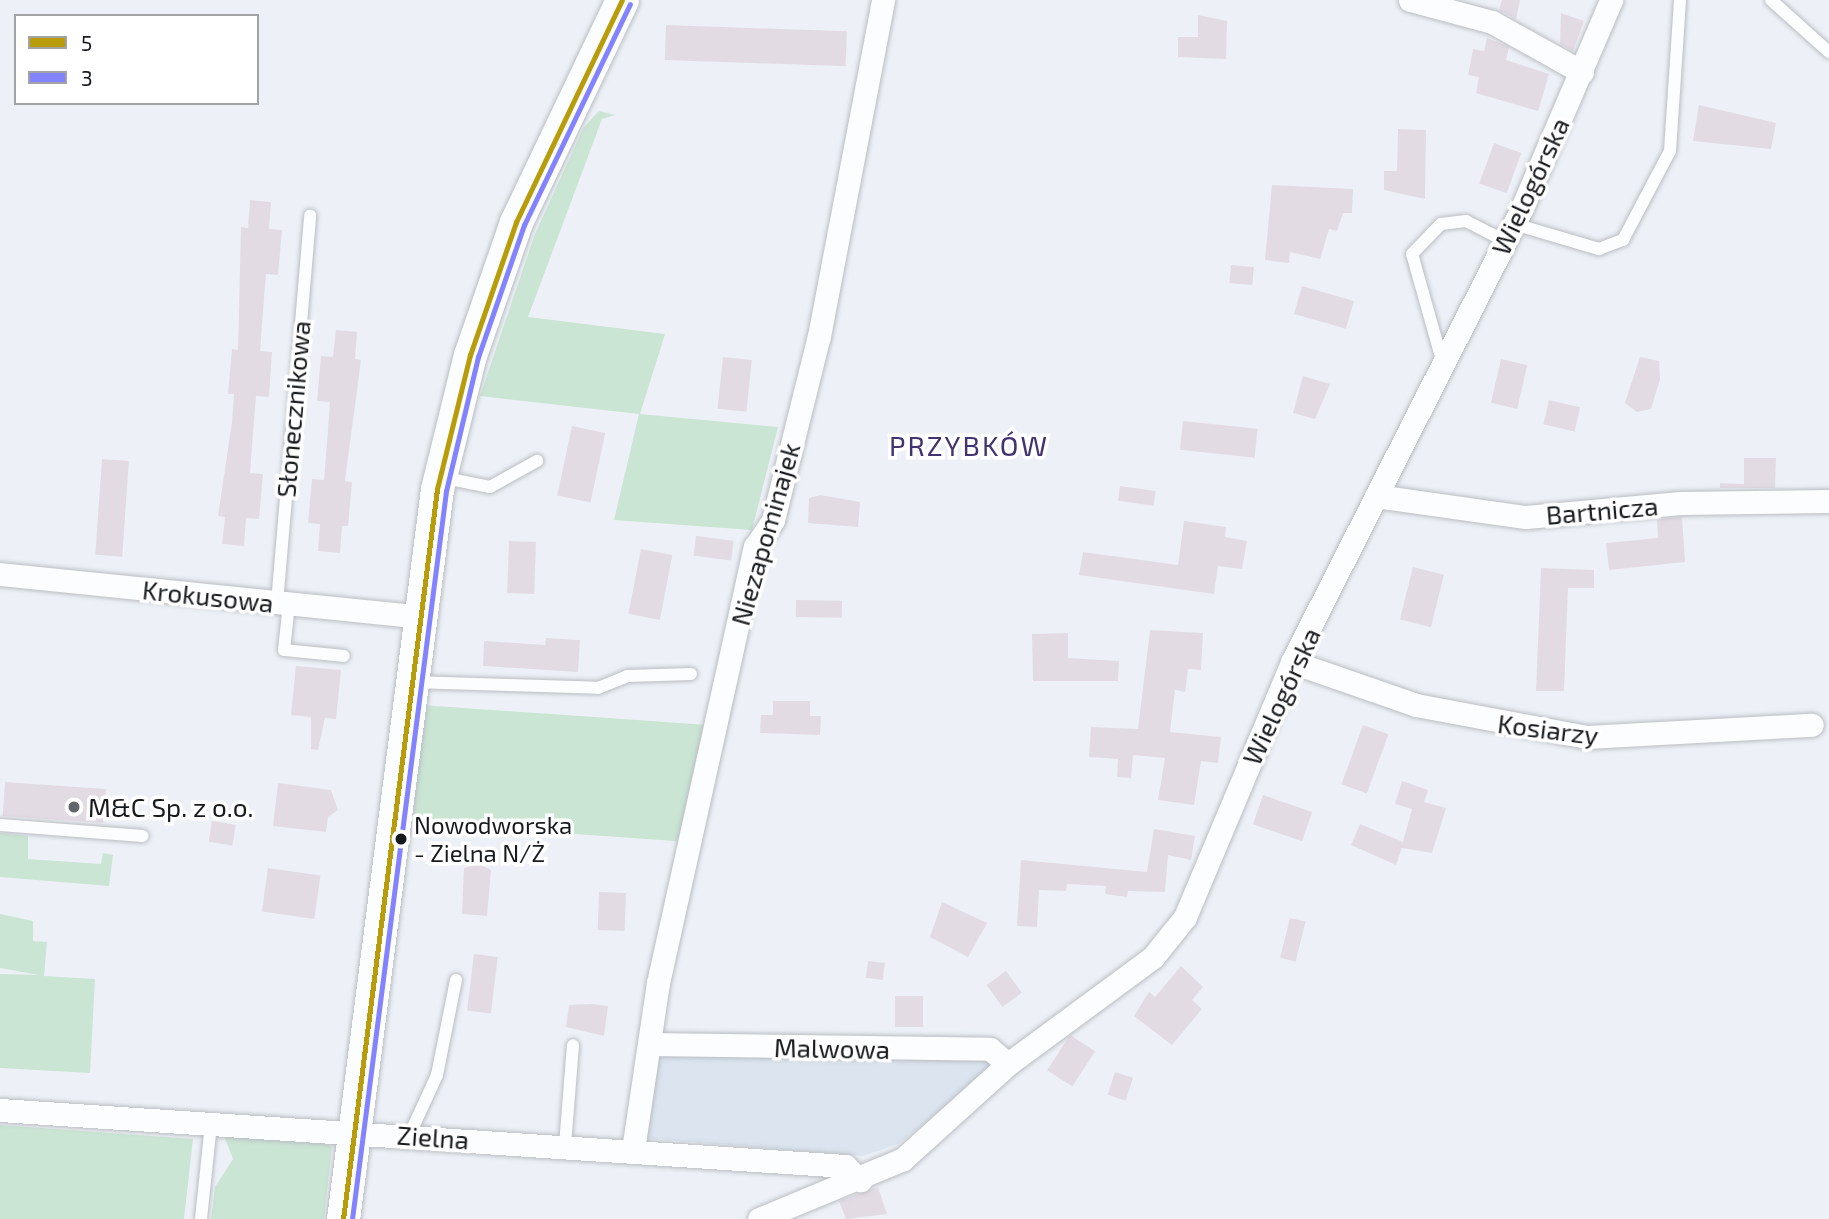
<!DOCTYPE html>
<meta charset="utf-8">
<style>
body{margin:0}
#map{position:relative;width:1829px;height:1219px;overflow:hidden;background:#edf1f7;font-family:"Exo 2",sans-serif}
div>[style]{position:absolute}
.built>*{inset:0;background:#dbe4ef}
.green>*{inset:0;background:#cae5d4;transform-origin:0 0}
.building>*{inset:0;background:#e3dbe4;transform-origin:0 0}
.roads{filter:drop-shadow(0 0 2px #babdc2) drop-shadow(0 0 2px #babdc2)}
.lane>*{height:12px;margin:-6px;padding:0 6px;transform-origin:6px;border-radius:6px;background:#fcfdfe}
.street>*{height:23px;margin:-11.5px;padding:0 11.5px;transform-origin:11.5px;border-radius:11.5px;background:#fcfdfe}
.secondary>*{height:33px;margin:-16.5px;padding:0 16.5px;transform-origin:16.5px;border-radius:16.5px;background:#fcfdfe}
.bus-1>*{height:5px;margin:-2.5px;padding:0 2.5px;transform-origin:2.5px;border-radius:2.5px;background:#b99c09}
.bus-2>*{height:5px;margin:-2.5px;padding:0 2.5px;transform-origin:2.5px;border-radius:2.5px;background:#8383ff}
.dots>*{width:19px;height:19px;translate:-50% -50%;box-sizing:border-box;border:4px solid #fff;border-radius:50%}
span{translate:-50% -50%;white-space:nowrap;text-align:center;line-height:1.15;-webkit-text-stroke:7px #fff;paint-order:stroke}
.bus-label{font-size:24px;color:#171a1d}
.left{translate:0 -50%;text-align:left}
.street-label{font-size:26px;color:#171a1d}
.poi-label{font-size:26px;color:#171a1d}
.neighbourhood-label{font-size:28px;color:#433471;letter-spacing:2px}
.legend{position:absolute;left:14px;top:14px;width:245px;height:91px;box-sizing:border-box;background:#fff;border:2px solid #a2a3a5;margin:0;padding:9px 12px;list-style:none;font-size:21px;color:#171a1d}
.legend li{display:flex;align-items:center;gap:14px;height:35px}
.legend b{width:35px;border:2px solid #a2a3a5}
</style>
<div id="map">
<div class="built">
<i style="clip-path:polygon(657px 1053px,982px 1056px,995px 1067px,898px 1144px,863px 1156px,643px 1138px)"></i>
</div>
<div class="green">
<i style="clip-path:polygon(599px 111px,615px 115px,602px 119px,528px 317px,665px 334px,640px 414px,778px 427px,752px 530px,614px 520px,639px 414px,480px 396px,535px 234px,584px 127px)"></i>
<i style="left:421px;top:705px;width:284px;height:118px;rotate:4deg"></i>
<i style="clip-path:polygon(0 833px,28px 836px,28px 859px,101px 864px,103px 853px,113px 855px,109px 886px,0 877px)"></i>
<i style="clip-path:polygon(0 914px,33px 921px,33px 941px,47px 942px,44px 976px,95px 979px,90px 1073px,0 1068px,0 974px,39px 975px,0 968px)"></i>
<i style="clip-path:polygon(0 1125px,193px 1139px,184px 1219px,0 1219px)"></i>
<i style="clip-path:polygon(224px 1136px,310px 1137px,332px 1147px,324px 1219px,211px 1219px,215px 1187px,233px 1159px)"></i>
</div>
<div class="building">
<i style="clip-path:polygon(1502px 0,1520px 0,1516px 19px,1499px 10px)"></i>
<i style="clip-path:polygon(1561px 13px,1584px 21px,1573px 51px,1560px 44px)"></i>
<i style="clip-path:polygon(1198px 15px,1227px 21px,1226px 59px,1178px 57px,1178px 37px,1198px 37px)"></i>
<i style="left:666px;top:25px;width:181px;height:35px;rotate:2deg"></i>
<i style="clip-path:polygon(1487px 38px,1509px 47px,1506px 60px,1549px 74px,1538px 111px,1476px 93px,1479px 77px,1468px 75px,1473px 49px,1484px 51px)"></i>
<i style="clip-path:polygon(1699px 105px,1776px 123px,1771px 149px,1693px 141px)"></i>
<i style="clip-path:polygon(1398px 129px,1426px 130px,1425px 199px,1384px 190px,1384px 171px,1397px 171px)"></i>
<i style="left:1494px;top:143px;width:29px;height:43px;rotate:20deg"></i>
<i style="clip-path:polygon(1272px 185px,1353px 189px,1352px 213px,1343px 213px,1337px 231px,1329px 229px,1320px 259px,1290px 252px,1289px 263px,1265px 260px)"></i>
<i style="clip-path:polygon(250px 200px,271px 202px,269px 229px,282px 230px,278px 275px,266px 274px,262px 324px,260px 351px,272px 352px,269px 397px,256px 396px,252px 446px,250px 473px,263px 474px,259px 519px,246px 518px,244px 546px,222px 544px,225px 517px,218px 516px,232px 422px,234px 394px,228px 394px,232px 349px,238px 350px,241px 227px,248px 228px)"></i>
<i style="left:1231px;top:265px;width:23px;height:18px;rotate:5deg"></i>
<i style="left:1302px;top:286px;width:54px;height:29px;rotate:16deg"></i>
<i style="clip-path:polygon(336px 330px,357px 332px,355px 359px,361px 360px,345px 481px,352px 482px,348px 526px,342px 526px,340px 553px,318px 551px,320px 524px,308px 523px,312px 479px,324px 480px,328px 429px,330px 402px,317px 401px,321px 356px,333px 357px)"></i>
<i style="left:723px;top:357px;width:29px;height:52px;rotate:6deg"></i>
<i style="clip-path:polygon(1640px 357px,1659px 361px,1660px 379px,1651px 409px,1637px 412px,1625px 403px)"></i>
<i style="left:1501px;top:359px;width:27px;height:45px;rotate:13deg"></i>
<i style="clip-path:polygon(1303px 376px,1330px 384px,1315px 419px,1293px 413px)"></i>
<i style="left:1549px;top:400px;width:32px;height:25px;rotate:13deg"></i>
<i style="left:1183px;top:421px;width:75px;height:29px;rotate:6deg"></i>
<i style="left:572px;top:426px;width:34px;height:71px;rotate:12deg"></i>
<i style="clip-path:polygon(1744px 458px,1776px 458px,1775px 488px,1720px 488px,1720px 483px,1744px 484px)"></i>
<i style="left:102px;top:459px;width:27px;height:96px;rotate:4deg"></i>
<i style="left:1120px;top:486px;width:36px;height:15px;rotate:8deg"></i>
<i style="clip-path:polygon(820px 495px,860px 502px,858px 527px,808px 523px,809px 498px)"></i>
<i style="clip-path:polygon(1682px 517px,1685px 562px,1609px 570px,1606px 543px,1658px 538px,1657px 519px)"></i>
<i style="clip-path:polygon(1184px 521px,1226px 527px,1225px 537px,1247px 541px,1242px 569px,1218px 566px,1214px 594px,1079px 575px,1083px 552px,1178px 565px)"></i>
<i style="left:696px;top:536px;width:38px;height:20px;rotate:7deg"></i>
<i style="left:509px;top:541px;width:27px;height:52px;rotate:2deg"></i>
<i style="left:641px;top:549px;width:32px;height:66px;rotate:11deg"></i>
<i style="left:1413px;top:567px;width:32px;height:54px;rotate:14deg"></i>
<i style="clip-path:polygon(1541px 568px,1594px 570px,1594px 588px,1568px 588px,1564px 691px,1536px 691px)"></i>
<i style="left:796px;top:600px;width:46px;height:17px;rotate:1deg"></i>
<i style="clip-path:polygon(1150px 630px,1203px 633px,1201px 670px,1188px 669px,1185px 692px,1175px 690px,1170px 732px,1221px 737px,1218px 763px,1201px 761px,1194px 805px,1158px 800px,1165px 758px,1133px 755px,1131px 778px,1117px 777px,1118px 759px,1089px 757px,1091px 727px,1138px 729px)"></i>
<i style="clip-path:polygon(1068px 633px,1068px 658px,1119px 661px,1118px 681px,1033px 681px,1032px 634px)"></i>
<i style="clip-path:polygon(546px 638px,580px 640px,578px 672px,483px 666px,484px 641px,545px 645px)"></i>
<i style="clip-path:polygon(296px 666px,341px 670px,336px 719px,325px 718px,318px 750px,311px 749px,311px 717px,291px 715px)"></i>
<i style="clip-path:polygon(773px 701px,810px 701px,810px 716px,821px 716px,820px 735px,760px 733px,761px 715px,773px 715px)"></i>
<i style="left:1363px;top:725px;width:27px;height:63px;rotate:20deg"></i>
<i style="clip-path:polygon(1402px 781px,1428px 790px,1424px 802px,1446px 808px,1432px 853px,1402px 848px,1396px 865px,1351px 845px,1360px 824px,1403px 842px,1412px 809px,1395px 804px)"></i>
<i style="left:5px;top:782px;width:101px;height:34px;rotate:4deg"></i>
<i style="clip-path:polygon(278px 783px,331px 790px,338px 810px,328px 817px,326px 832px,273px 826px)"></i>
<i style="left:1263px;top:795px;width:52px;height:31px;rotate:19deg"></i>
<i style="left:212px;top:821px;width:24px;height:21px;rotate:9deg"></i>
<i style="clip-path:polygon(1154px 829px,1195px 836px,1191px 860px,1168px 855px,1165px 892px,1128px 891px,1127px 897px,1105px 894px,1106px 886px,1067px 884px,1066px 891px,1039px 890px,1037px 927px,1017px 926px,1021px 860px,1147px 872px)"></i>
<i style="clip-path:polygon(479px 864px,491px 870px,487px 916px,462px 914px,464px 868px)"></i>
<i style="left:268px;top:868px;width:53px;height:44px;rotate:8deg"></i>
<i style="left:599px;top:892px;width:27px;height:38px;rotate:2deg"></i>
<i style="clip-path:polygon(942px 902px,987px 923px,968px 957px,930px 937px)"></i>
<i style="left:1290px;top:918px;width:16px;height:41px;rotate:14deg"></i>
<i style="left:474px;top:954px;width:24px;height:57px;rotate:7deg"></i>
<i style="left:868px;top:961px;width:17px;height:17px;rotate:7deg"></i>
<i style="clip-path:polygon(1181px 966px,1203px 987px,1192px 1000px,1202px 1009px,1172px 1045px,1134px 1016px,1149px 992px,1155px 997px)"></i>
<i style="left:1006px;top:971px;width:27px;height:24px;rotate:54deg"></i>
<i style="left:895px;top:996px;width:28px;height:31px"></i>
<i style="clip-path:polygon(592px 1004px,608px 1006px,604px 1036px,566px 1027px,569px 1005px)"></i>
<i style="left:1070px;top:1035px;width:30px;height:42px;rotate:33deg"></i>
<i style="left:1115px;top:1072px;width:19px;height:24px;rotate:18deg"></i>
<i style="clip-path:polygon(878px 1187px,887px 1214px,846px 1219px,839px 1201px)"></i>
</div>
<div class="roads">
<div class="lane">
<i style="left:1771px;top:0;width:78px;rotate:41.9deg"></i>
<i style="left:1514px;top:224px;width:89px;rotate:16.4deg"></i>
<i style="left:1599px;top:249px;width:26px;rotate:-21deg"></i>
<i style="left:1623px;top:240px;width:101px;rotate:-62.2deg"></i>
<i style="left:1670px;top:151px;width:151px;rotate:-86.2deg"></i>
<i style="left:1443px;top:364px;width:114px;rotate:-105.7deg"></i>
<i style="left:1412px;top:254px;width:42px;rotate:-46deg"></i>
<i style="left:1441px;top:224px;width:25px;rotate:-7deg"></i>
<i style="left:1466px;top:221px;width:44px;rotate:27.1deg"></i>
<i style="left:440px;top:477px;width:51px;rotate:11.3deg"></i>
<i style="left:490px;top:487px;width:54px;rotate:-29deg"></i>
<i style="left:277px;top:603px;width:389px;rotate:-85.1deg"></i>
<i style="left:289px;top:604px;width:46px;rotate:96.2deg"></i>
<i style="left:284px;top:650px;width:60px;rotate:5.7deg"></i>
<i style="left:412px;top:682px;width:186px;rotate:1.8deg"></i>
<i style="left:598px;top:688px;width:31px;rotate:-22deg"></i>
<i style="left:627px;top:676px;width:64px;rotate:-1.8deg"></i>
<i style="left:0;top:825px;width:143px;rotate:4.4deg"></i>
<i style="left:409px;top:1136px;width:67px;rotate:-65.3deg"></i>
<i style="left:437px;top:1075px;width:97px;rotate:-78.7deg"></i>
<i style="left:565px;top:1145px;width:100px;rotate:-85.4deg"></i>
<i style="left:201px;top:1219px;width:96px;rotate:-84deg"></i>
</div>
<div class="street">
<i style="left:1410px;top:0;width:85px;rotate:15deg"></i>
<i style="left:1492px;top:22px;width:103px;rotate:29.1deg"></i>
<i style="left:1376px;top:496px;width:151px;rotate:8deg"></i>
<i style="left:1526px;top:517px;width:155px;rotate:-5.2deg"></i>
<i style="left:1680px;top:503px;width:149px;rotate:-0.8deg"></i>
<i style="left:0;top:574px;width:419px;rotate:5.8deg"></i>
<i style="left:1292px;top:662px;width:131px;rotate:19.1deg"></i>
<i style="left:1416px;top:705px;width:174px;rotate:10.6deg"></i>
<i style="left:1587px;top:737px;width:225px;rotate:-3.1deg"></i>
<i style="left:650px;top:1044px;width:340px;rotate:0.8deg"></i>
<i style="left:990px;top:1049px;width:23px;rotate:40deg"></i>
<i style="left:0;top:1110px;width:847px;rotate:3.79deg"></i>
<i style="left:845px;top:1166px;width:21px;rotate:43deg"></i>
<i style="left:633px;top:1150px;width:169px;rotate:-81.5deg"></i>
<i style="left:658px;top:983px;width:447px;rotate:-77.5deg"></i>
<i style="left:755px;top:547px;width:32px;rotate:-56deg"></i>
<i style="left:773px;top:520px;width:190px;rotate:-76deg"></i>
<i style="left:819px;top:336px;width:342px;rotate:-79.2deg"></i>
<i style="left:759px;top:1219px;width:156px;rotate:-22.6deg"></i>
<i style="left:903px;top:1159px;width:142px;rotate:-42.1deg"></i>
<i style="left:1008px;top:1064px;width:180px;rotate:-36.4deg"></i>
<i style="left:1153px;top:957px;width:51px;rotate:-51.3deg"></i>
<i style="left:1185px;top:917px;width:277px;rotate:-67.2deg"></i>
<i style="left:1292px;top:662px;width:509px;rotate:-63.13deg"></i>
<i style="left:1522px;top:208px;width:226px;rotate:-66.8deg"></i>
</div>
<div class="secondary">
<i style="left:343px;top:1219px;width:736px;rotate:-82.66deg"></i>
<i style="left:437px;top:489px;width:138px;rotate:-76.2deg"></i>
<i style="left:470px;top:355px;width:141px;rotate:-70.9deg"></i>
<i style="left:516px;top:222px;width:246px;rotate:-64.5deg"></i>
</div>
</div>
<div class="bus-1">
<i style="left:343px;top:1219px;width:736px;rotate:-82.66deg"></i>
<i style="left:437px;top:489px;width:138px;rotate:-76.2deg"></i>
<i style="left:470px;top:355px;width:141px;rotate:-70.9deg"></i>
<i style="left:516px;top:222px;width:246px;rotate:-64.5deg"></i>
</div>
<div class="bus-2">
<i style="left:352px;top:1219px;width:734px;rotate:-82.64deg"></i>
<i style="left:446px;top:491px;width:138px;rotate:-76.6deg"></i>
<i style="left:478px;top:357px;width:140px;rotate:-70.8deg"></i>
<i style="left:524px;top:225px;width:245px;rotate:-64.4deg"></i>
</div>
<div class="dots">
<i style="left:74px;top:807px;background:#626569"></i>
<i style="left:401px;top:839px;background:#171a1d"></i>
</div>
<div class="bus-label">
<span class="left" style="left:414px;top:839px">Nowodworska<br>- Zielna N/Ż</span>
</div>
<div class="street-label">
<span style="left:1530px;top:186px;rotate:-65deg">Wielogórska</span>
<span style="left:293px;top:409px;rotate:-85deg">Słonecznikowa</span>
<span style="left:1602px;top:510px;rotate:-5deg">Bartnicza</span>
<span style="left:765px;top:534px;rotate:-74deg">Niezapominajek</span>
<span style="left:208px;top:596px;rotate:6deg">Krokusowa</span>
<span style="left:1281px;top:696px;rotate:-65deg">Wielogórska</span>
<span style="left:1548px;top:729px;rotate:7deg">Kosiarzy</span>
<span style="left:832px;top:1048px;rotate:1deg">Malwowa</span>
<span style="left:433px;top:1137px;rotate:4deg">Zielna</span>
</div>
<div class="poi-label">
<span class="left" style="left:88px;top:807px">M&amp;C Sp. z o.o.</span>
</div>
<div class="neighbourhood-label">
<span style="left:969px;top:445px">PRZYBKÓW</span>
</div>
<ul class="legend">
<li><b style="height:9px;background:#b99c09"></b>5</li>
<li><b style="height:9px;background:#8383ff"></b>3</li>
</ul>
</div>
